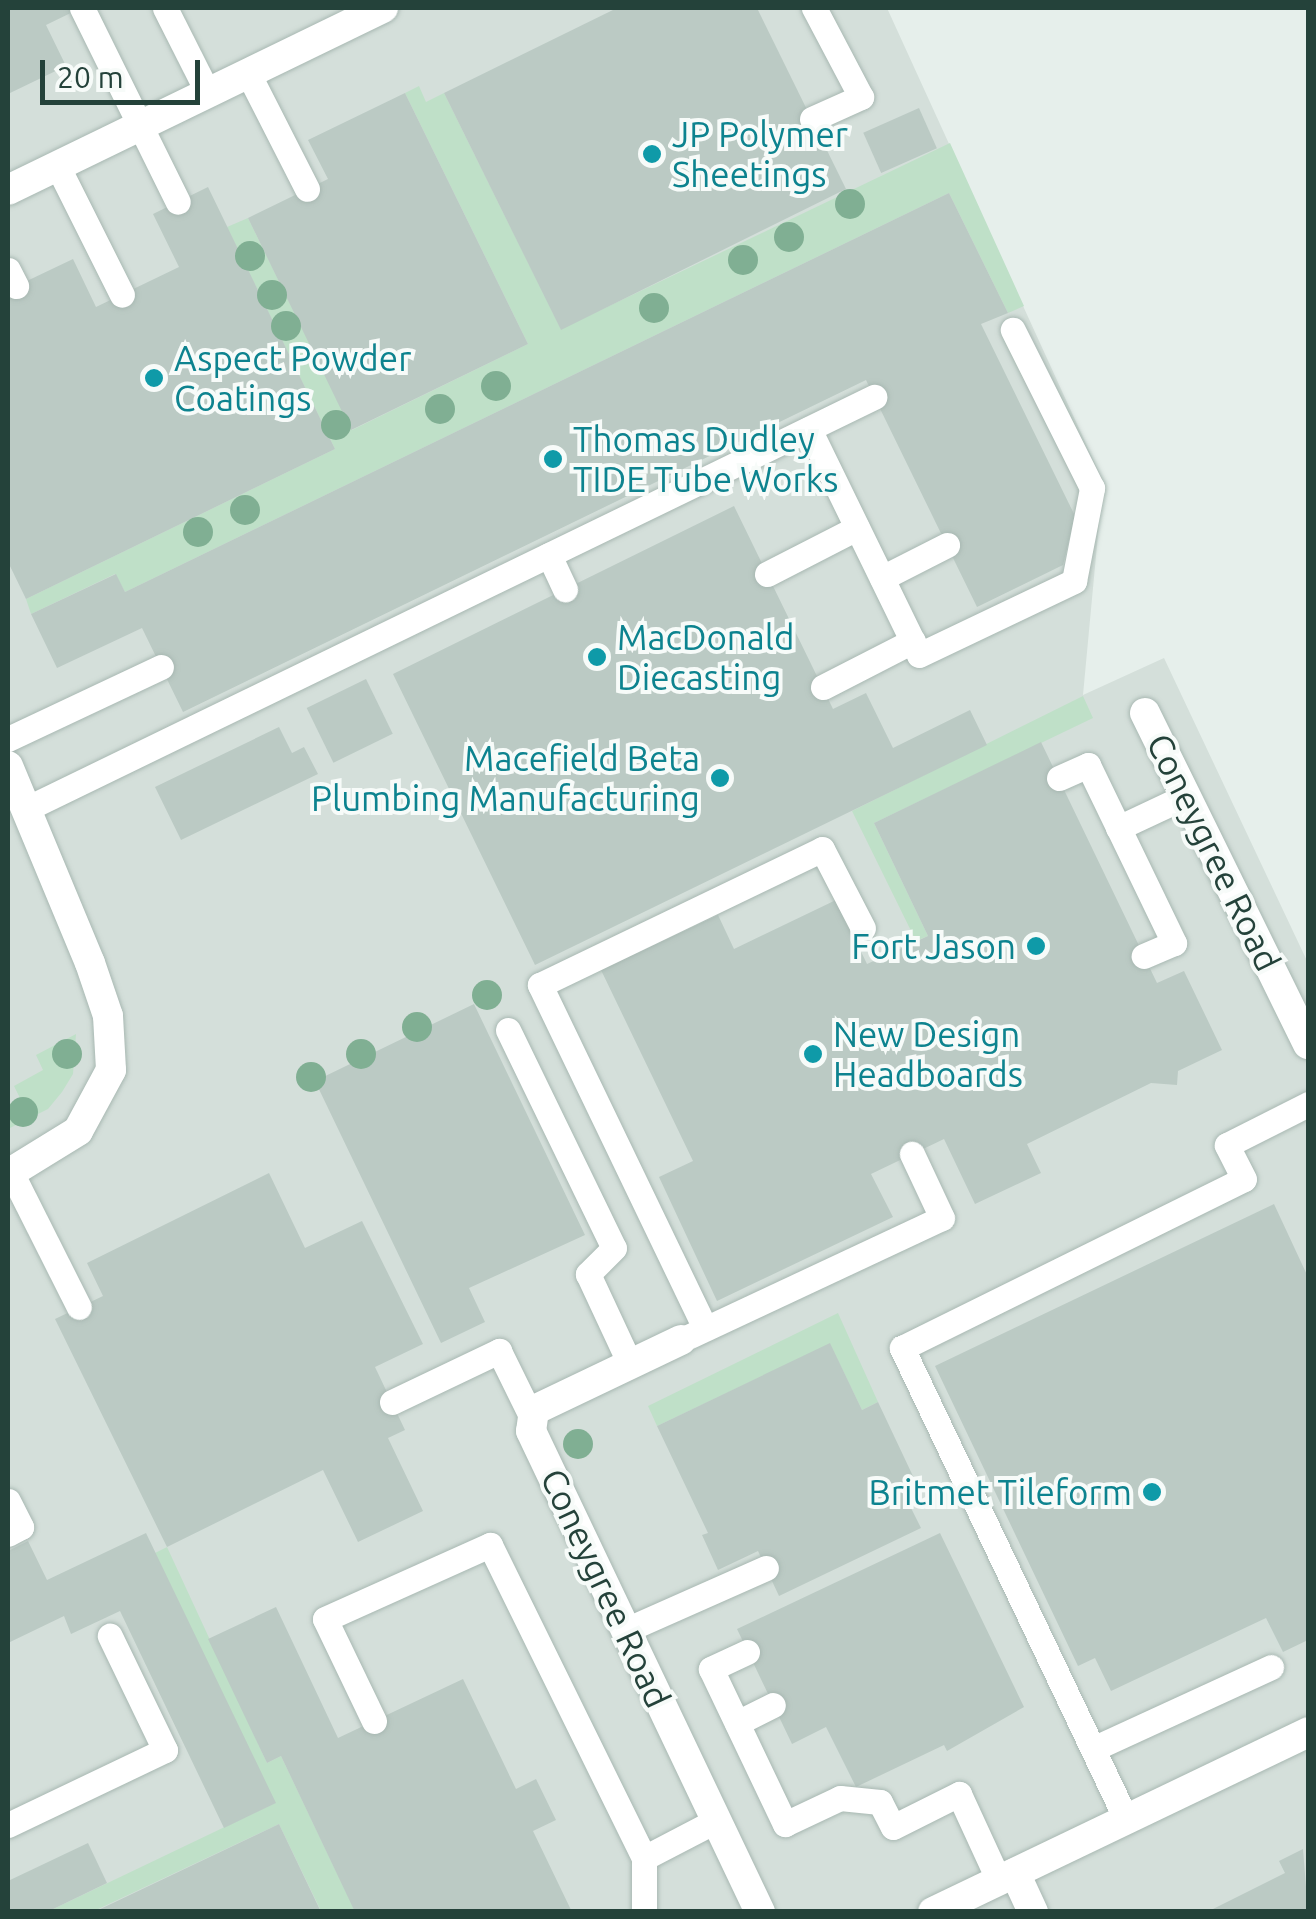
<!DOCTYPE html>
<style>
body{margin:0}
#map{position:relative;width:1316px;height:1919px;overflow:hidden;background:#e6efeb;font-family:Ubuntu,sans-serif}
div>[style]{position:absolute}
.built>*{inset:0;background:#d4dfda}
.green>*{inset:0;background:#bfe0c8}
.building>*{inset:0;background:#bbcac4;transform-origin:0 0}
.roads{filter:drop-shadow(0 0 2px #a8b8b2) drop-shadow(0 0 2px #a8b8b2)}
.service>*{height:25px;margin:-12.5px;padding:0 12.5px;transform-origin:12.5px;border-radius:12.5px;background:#fff}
.minor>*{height:30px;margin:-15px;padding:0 15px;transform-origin:15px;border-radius:15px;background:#fff}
.trees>*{width:30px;height:30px;margin:-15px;border-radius:50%;background:#80af93}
.dots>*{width:28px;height:28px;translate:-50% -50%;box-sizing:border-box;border:5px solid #f7fbf9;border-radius:50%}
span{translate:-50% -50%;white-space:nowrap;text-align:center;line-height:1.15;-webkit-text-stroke:8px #f7fbf9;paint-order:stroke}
.culture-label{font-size:35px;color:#0d838f}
.left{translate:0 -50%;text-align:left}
.right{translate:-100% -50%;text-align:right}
.street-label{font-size:35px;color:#24423a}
.frame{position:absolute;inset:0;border:10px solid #24423a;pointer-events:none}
.scale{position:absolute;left:40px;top:60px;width:160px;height:45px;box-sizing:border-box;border:5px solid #24423a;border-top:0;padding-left:12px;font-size:30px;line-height:35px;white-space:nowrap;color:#24423a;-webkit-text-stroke:8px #f7fbf9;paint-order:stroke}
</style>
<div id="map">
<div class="built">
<i style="clip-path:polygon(8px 8px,887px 8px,1103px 481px,1083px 695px,1164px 658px,1308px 963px,1308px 1911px,8px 1912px)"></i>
</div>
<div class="green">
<i style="clip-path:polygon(419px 86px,426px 102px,444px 93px,561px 329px,950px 143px,1024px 306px,1008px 313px,949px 193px,125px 592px,115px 574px,31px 614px,26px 599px,335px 449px,227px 227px,248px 218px,352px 430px,528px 344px,405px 93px)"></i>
<i style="clip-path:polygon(1083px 696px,1093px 718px,874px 823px,928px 936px,916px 941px,852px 811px)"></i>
<i style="clip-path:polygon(76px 1034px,73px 1074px,62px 1092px,48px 1109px,8px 1129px,8px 1105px,20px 1098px,14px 1086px,43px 1070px,36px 1055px)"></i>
<i style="clip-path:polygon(838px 1313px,878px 1402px,862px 1410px,830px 1344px,657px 1426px,648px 1406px)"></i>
<i style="clip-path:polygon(167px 1547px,267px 1763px,281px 1756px,355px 1911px,321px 1911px,279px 1824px,94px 1911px,47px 1912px,275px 1803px,155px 1553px)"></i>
</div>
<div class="building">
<i style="clip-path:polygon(8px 8px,81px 8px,46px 25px,66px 66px,8px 94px)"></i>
<i style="clip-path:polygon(617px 8px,757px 8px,846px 189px,561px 330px,444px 93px)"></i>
<i style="clip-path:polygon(405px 93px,528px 344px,351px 430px,248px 218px,328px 179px,308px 140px)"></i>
<i style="left:919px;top:108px;width:44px;height:61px;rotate:66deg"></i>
<i style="clip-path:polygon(208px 187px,335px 449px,26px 599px,8px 562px,8px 290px,73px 259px,96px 307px,179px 267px,153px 214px)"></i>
<i style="clip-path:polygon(949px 193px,1008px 313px,981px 324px,1075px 516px,1063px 565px,977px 607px,866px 380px,183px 712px,142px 628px,57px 668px,31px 614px,116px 574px,125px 592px)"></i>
<i style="clip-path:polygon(734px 506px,833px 709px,866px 693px,893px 748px,970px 710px,987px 745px,535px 965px,393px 674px)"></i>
<i style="left:366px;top:679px;width:61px;height:66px;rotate:64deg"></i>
<i style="clip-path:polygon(279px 727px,292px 753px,304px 747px,318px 774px,181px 840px,155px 787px)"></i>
<i style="clip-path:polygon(1041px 742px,1157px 983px,1184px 971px,1222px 1050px,1178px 1071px,1177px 1085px,1151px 1083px,1027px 1144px,1041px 1173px,975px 1204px,944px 1139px,871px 1174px,893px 1217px,717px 1301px,659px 1177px,693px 1161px,601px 970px,718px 915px,734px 949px,836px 900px,867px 964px,928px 936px,874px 823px)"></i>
<i style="clip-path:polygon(474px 1004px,585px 1235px,469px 1288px,485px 1322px,441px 1343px,315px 1081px)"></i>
<i style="clip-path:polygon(269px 1173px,305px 1248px,362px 1221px,423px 1344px,375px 1367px,405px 1430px,388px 1438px,423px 1511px,358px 1542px,323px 1470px,167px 1547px,55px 1319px,103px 1296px,87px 1263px)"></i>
<i style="clip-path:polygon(1274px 1204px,1308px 1277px,1308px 1640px,1283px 1652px,1266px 1618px,1111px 1691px,1095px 1658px,1078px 1666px,935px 1366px)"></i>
<i style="clip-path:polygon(830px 1343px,862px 1410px,878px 1402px,920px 1491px,906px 1498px,921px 1528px,779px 1596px,758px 1551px,718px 1570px,702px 1535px,708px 1533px,657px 1426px)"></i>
<i style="clip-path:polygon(146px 1533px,276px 1803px,224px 1828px,120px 1611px,71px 1634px,64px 1616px,8px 1643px,8px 1551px,28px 1541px,47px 1580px)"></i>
<i style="clip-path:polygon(940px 1533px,1024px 1707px,947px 1751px,944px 1745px,856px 1787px,826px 1727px,792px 1744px,737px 1629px)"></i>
<i style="clip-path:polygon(276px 1607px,338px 1738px,463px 1679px,516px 1789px,536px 1779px,556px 1820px,533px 1831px,572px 1912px,355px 1912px,281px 1756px,267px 1763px,208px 1639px)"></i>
<i style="clip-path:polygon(279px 1824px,321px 1912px,94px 1912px)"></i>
<i style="clip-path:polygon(88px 1843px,107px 1883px,47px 1912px,8px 1912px,8px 1881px)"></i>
<i style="clip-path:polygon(1303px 1849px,1308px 1912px,1207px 1912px,1285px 1873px,1279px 1861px)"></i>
</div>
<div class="roads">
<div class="service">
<i style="left:82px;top:8px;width:216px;rotate:63.7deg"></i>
<i style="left:165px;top:8px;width:95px;rotate:63.2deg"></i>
<i style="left:248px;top:73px;width:130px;rotate:63deg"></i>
<i style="left:812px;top:119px;width:54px;rotate:-24.2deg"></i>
<i style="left:861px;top:97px;width:101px;rotate:-117.8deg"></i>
<i style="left:57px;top:165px;width:145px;rotate:63.4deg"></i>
<i style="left:8px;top:270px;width:18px;rotate:63deg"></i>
<i style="left:809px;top:429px;width:251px;rotate:64deg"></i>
<i style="left:919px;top:655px;width:172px;rotate:-25.5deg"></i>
<i style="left:1074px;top:581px;width:95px;rotate:-79deg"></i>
<i style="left:1092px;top:488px;width:177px;rotate:-116.6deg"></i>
<i style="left:549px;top:555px;width:38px;rotate:65deg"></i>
<i style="left:767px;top:574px;width:101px;rotate:-27.1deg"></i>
<i style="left:882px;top:578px;width:73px;rotate:-26.9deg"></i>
<i style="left:823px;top:687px;width:101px;rotate:-27.1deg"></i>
<i style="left:8px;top:739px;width:169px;rotate:-25.2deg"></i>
<i style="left:1059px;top:778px;width:32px;rotate:-24deg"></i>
<i style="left:1088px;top:765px;width:198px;rotate:64.2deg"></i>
<i style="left:1174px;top:943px;width:33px;rotate:157deg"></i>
<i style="left:28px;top:808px;width:941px;rotate:-25.91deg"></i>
<i style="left:1118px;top:828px;width:75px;rotate:-25.2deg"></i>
<i style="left:508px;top:1030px;width:242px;rotate:64.1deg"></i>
<i style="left:614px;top:1248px;width:37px;rotate:135deg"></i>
<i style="left:588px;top:1274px;width:99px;rotate:65deg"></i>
<i style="left:11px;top:1172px;width:151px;rotate:63.3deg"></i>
<i style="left:705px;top:1328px;width:381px;rotate:-115.7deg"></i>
<i style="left:540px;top:985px;width:313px;rotate:-25.7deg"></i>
<i style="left:822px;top:849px;width:89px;rotate:62.6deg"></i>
<i style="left:690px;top:1336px;width:278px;rotate:-25.1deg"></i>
<i style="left:942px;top:1218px;width:71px;rotate:-115.1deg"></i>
<i style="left:392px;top:1402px;width:119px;rotate:-25.5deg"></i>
<i style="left:499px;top:1351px;width:77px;rotate:63.8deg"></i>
<i style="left:8px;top:1501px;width:29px;rotate:63deg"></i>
<i style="left:21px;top:1527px;width:15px;rotate:152deg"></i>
<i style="left:626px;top:1630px;width:153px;rotate:-23.9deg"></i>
<i style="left:747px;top:1652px;width:40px;rotate:155deg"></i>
<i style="left:711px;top:1669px;width:172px;rotate:64.5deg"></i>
<i style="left:785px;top:1824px;width:61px;rotate:-25.3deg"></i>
<i style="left:840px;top:1798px;width:40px;rotate:5.7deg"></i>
<i style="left:880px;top:1802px;width:28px;rotate:63deg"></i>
<i style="left:893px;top:1827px;width:74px;rotate:-26.6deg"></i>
<i style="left:959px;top:1794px;width:96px;rotate:65.3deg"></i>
<i style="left:374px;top:1721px;width:113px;rotate:-115.7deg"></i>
<i style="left:325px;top:1619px;width:181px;rotate:-24.2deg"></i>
<i style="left:490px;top:1545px;width:349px;rotate:63.8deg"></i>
<i style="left:644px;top:1858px;width:54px;rotate:90deg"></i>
<i style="left:737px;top:1723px;width:40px;rotate:-26.6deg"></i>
<i style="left:1093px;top:1749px;width:196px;rotate:-24.7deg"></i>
<i style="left:1126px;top:1819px;width:522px;rotate:-115.44deg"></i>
<i style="left:902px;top:1348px;width:381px;rotate:-26.3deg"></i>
<i style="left:1244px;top:1179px;width:38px;rotate:-117deg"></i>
<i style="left:1227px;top:1145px;width:91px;rotate:-26.8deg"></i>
<i style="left:8px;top:1825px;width:174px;rotate:-25.5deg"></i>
<i style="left:165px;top:1750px;width:127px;rotate:-115.8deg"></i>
<i style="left:644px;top:1858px;width:82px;rotate:-27.5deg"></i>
</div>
<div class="minor">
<i style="left:8px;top:190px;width:417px;rotate:-25.9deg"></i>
<i style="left:1145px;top:713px;width:369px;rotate:63.8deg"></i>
<i style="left:8px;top:766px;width:213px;rotate:67.4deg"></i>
<i style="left:90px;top:963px;width:56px;rotate:71.2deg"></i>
<i style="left:108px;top:1016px;width:54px;rotate:86.8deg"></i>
<i style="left:111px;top:1070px;width:69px;rotate:118.4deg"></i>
<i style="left:78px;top:1131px;width:82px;rotate:148.4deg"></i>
<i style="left:681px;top:1340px;width:163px;rotate:154.5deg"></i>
<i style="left:534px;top:1410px;width:21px;rotate:98deg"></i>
<i style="left:531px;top:1431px;width:533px;rotate:64.54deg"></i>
<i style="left:1015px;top:1873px;width:43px;rotate:65.2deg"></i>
<i style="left:933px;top:1912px;width:416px;rotate:-25.6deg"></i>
</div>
</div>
<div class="trees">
<i style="left:850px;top:204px"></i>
<i style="left:789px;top:237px"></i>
<i style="left:250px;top:256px"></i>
<i style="left:743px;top:260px"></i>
<i style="left:272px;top:295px"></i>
<i style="left:654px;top:308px"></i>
<i style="left:286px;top:326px"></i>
<i style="left:496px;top:386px"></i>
<i style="left:440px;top:409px"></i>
<i style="left:336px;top:425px"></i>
<i style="left:245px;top:510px"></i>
<i style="left:198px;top:532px"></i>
<i style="left:487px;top:995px"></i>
<i style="left:417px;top:1027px"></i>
<i style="left:67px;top:1054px"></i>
<i style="left:361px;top:1054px"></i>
<i style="left:311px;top:1077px"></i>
<i style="left:23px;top:1112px"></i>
<i style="left:578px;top:1444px"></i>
</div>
<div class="dots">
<i style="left:652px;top:154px;background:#0f9aa8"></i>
<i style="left:154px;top:378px;background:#0f9aa8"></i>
<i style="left:553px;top:459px;background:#0f9aa8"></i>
<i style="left:597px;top:657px;background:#0f9aa8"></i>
<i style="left:720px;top:778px;background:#0f9aa8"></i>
<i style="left:1036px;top:946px;background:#0f9aa8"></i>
<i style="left:813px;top:1054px;background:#0f9aa8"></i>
<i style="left:1152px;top:1492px;background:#0f9aa8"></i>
</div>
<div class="culture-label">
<span class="left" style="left:672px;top:154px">JP Polymer<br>Sheetings</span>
<span class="left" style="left:174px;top:378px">Aspect Powder<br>Coatings</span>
<span class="left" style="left:573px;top:459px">Thomas Dudley<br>TIDE Tube Works</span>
<span class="left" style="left:617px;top:657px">MacDonald<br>Diecasting</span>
<span class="right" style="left:700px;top:778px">Macefield Beta<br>Plumbing Manufacturing</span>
<span class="right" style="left:1016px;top:946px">Fort Jason</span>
<span class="left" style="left:833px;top:1054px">New Design<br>Headboards</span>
<span class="right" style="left:1132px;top:1492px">Britmet Tileform</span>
</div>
<div class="street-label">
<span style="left:1214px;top:852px;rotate:64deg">Coneygree Road</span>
<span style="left:606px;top:1588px;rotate:65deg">Coneygree Road</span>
</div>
<div class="frame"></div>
<div class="scale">20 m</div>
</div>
